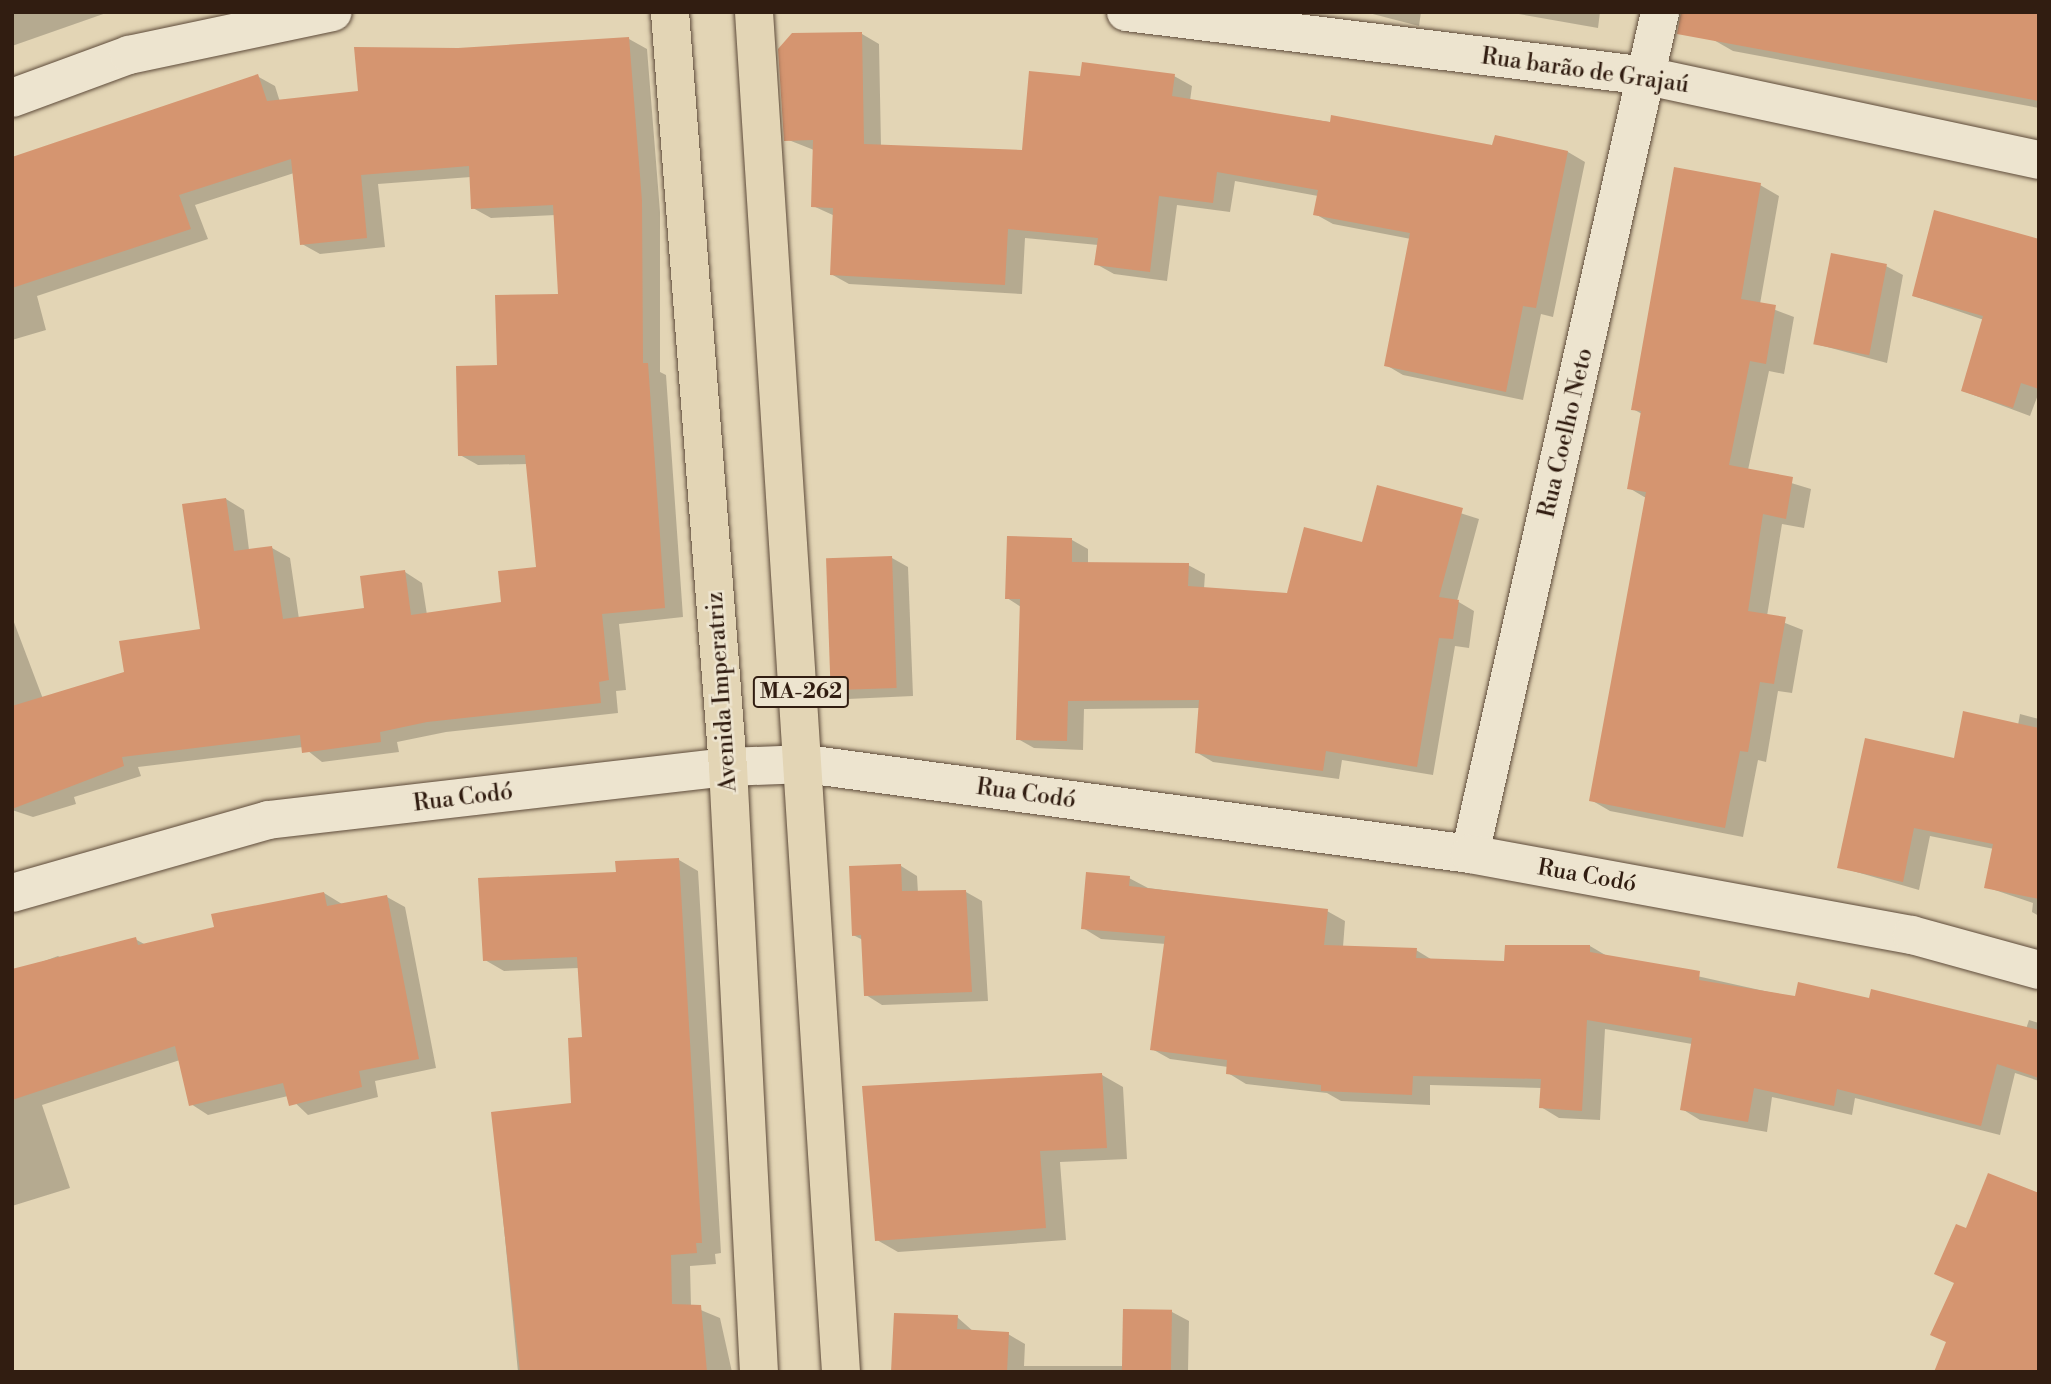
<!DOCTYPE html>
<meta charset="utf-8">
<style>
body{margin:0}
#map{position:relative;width:2051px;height:1384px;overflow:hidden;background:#e3d5b5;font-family:"Libre Bodoni",serif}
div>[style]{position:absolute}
.shadow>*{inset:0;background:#0003}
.building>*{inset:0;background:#d59570;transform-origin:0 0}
.roads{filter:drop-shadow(0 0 2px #5e4b3a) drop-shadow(0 0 2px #5e4b3a)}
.street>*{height:38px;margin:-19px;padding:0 19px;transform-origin:19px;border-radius:19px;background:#ede4cf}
.primary>*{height:38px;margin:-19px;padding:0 19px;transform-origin:19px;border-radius:19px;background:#e3d5b5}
span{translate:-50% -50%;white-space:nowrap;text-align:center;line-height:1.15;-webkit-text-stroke:5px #ede4cf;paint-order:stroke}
.shield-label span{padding:2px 5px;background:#ede4cf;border:2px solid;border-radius:5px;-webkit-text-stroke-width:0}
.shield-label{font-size:21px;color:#311d11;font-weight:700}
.street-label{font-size:23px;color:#311d11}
.frame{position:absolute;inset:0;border:14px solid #311d11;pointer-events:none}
</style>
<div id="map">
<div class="shadow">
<i style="clip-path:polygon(12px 12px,109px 12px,12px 46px)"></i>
<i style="clip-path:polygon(1365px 12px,1421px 12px,1419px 26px)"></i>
<i style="clip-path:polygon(1507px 12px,1600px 12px,1598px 28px)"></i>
<i style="clip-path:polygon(2039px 12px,2039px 108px,1733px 51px,1712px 39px)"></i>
<i style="clip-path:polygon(862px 34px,879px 44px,881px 146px,1023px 152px,1082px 78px,1174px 76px,1192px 86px,1190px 101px,1494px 147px,1568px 152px,1585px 162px,1553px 317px,1541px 314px,1523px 400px,1403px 375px,1386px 365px,1411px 239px,1333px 224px,1315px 214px,1318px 196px,1235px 181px,1230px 212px,1177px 205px,1167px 281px,1114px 274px,1096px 264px,1098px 245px,1025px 238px,1022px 294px,849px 284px,831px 274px,835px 216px,813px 206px,814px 150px,786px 139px)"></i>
<i style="clip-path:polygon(629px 39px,647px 49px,660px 212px,660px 372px,666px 375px,683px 617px,619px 624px,626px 690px,616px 691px,618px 713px,446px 732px,397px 742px,399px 752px,322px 762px,303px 747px,138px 767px,141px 776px,74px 797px,76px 804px,33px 817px,12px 810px,12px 617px,43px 699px,126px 674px,202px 631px,226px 499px,244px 510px,249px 550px,272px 548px,290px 558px,299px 619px,366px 609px,405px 572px,422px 583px,427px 615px,503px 604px,538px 569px,528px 464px,478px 465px,460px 455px,499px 367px,560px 295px,556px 215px,491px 218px,473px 208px,471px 177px,378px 184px,385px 247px,320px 254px,302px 244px,294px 173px,195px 205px,208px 239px,37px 296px,46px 330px,12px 340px,12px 176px,257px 76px,275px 86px,280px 102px,360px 93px,458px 50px)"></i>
<i style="clip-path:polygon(1760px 185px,1779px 196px,1760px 304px,1794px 317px,1784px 374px,1769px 371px,1748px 470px,1811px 489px,1804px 528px,1782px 524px,1767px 616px,1803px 630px,1792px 693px,1778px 691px,1766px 762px,1758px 760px,1743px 837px,1610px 811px,1591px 800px,1646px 498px,1629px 488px,1642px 414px,1633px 409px)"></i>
<i style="clip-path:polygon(2039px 244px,2039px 392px,2030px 416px,1963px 391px,1984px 320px,1914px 296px)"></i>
<i style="clip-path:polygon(1886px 266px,1903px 275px,1887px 363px,1816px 344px)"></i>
<i style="clip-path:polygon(1378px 487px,1479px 519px,1457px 601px,1474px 611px,1469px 648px,1455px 646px,1433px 775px,1342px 760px,1339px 779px,1213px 762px,1196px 752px,1200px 708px,1084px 709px,1083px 750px,1034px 748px,1018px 739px,1021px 607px,1007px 598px,1072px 540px,1088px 549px,1088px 564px,1188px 565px,1205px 574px,1204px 589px,1288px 595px,1363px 544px)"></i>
<i style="clip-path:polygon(892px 558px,908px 567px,913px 696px,848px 699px,831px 690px)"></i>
<i style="clip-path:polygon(2020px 714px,2039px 719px,2039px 916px,2032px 912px,2033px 903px,1986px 887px,1994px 849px,1930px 836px,1919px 890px,1839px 867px,1956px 760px,2018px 725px)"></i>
<i style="clip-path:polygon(679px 860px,698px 871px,721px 1253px,715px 1254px,716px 1264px,690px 1266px,691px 1306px,720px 1318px,732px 1372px,518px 1372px,493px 1114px,573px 1105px,584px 1039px,579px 968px,504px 971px,485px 960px,617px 874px)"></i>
<i style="clip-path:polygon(901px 866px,917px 876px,918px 893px,966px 892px,982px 901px,988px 1001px,882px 1005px,866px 995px,863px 940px,853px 935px)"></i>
<i style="clip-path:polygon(1129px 878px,1148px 888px,1327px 911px,1345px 921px,1343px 947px,1416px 950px,1434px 961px,1506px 962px,1590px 946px,1607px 956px,1796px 998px,1870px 1000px,2026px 1029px,2029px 1020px,2039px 1023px,2039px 1081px,2015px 1073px,2000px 1135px,1855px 1098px,1852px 1115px,1772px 1097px,1767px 1132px,1700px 1120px,1682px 1109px,1692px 1044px,1605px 1029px,1600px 1120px,1559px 1118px,1541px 1107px,1542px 1088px,1430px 1085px,1430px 1105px,1341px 1101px,1327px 1093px,1246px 1084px,1228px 1073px,1228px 1067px,1170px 1059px,1152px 1049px,1166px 944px,1101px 939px,1083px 928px)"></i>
<i style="clip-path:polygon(324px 893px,342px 904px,387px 897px,405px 907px,436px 1068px,375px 1081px,378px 1097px,308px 1115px,288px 1096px,208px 1115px,191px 1104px,180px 1060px,42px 1105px,70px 1188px,12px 1206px,12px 973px,58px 956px,65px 960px,135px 939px,146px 945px,217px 928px)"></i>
<i style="clip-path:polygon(1102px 1075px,1123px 1087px,1127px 1159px,1060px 1162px,1066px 1240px,898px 1252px,877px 1240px)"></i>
<i style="clip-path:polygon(1172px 1312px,1189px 1321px,1188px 1372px,894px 1372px,957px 1317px,974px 1332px,1008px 1334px,1025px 1344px,1024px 1366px,1124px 1366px)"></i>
</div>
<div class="building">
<i style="clip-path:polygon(1681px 12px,2039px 12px,2039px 101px,1677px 34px)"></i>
<i style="clip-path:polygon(862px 32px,864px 144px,1022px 150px,1029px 71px,1080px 76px,1082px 62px,1175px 74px,1172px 96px,1330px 122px,1331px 115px,1492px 145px,1495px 135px,1568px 151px,1536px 308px,1523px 306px,1506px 392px,1384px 366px,1410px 233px,1313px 215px,1318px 190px,1217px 172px,1213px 203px,1159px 196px,1150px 272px,1094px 265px,1098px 238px,1008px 229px,1005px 285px,830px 275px,833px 208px,811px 207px,813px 140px,784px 141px,778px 49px,792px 33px)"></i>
<i style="clip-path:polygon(629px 37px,642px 201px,643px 363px,648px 363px,665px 608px,602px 614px,609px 680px,599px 682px,601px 703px,427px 722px,380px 732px,381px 742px,302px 753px,300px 735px,122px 757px,124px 766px,12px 809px,12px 706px,124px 672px,119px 641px,200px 629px,182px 504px,226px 498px,234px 551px,272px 546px,283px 619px,364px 608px,360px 576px,405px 570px,411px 615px,501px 602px,498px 571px,536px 567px,525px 455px,458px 456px,456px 366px,497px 365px,495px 295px,558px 294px,553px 205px,471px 209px,469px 166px,361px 175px,367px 238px,300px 245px,291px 159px,179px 195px,191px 229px,12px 288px,12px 157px,258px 74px,267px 101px,358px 91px,354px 47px,458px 48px)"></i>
<i style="clip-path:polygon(1674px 167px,1761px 183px,1741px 299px,1776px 305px,1766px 364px,1750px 361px,1729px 465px,1793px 477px,1786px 519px,1763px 514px,1748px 611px,1786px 617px,1774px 684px,1760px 682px,1748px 752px,1740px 751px,1725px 828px,1589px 801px,1646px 492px,1627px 489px,1641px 411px,1631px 410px)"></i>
<i style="clip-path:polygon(1934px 210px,2039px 239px,2039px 389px,2021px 383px,2013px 408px,1961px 391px,1983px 316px,1912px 296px)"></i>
<i style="left:1831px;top:253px;width:57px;height:93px;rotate:11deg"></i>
<i style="clip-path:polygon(1377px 485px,1463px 508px,1439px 597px,1459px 600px,1453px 639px,1439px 638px,1417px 767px,1326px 751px,1323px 771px,1195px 753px,1199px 700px,1068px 701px,1067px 741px,1016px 740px,1020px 599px,1005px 599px,1007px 536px,1072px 538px,1072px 562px,1189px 563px,1188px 586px,1287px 593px,1304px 527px,1362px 542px)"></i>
<i style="left:892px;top:556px;width:132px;height:66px;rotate:88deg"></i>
<i style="clip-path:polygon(1963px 711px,2039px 728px,2039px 899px,1984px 888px,1993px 844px,1914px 828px,1903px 882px,1837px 868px,1865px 738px,1954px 758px)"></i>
<i style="clip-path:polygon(679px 858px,702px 1243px,696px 1243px,697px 1253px,671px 1255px,672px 1304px,701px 1305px,707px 1372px,520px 1372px,491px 1112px,571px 1103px,568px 1038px,582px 1037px,577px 957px,483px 961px,478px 878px,616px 872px,615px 861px)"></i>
<i style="clip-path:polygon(901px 864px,902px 891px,966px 890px,972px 992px,864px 996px,861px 935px,852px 936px,849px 866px)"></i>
<i style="clip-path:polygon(1086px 872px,1130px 876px,1129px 886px,1328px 909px,1324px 945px,1417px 948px,1416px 958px,1504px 961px,1505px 945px,1590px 945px,1590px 952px,1700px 971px,1699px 980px,1795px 996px,1798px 982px,1869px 998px,1871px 989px,2039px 1030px,2039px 1078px,1997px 1064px,1981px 1126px,1837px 1089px,1834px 1106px,1754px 1088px,1748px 1122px,1680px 1110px,1692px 1038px,1587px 1020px,1582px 1111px,1539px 1108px,1541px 1079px,1413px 1076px,1412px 1095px,1321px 1091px,1321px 1085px,1226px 1074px,1227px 1060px,1150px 1050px,1165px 936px,1081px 929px)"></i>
<i style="clip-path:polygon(324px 892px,327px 906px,387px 895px,419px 1059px,359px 1071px,362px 1087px,289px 1106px,283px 1083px,189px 1106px,175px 1046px,12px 1100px,12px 969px,136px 937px,138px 945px,214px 927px,211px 914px)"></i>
<i style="clip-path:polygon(1102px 1073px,1107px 1148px,1040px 1151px,1046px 1228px,875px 1241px,862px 1086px)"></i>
<i style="clip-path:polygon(1988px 1173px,2039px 1193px,2039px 1372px,1934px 1372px,1946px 1342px,1930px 1335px,1954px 1283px,1934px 1274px,1956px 1224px,1966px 1228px)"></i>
<i style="left:1123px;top:1309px;width:49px;height:63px;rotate:1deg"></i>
<i style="clip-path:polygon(894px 1313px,958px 1315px,957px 1329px,1009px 1332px,1007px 1372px,891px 1372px)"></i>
</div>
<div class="roads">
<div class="street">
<i style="left:1126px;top:12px;width:525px;rotate:7deg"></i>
<i style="left:1647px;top:76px;width:401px;rotate:12.1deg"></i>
<i style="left:12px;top:98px;width:125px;rotate:-20.2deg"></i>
<i style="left:129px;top:55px;width:208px;rotate:-11.9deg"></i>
<i style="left:1470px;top:854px;width:863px;rotate:-77.28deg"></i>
<i style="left:12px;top:893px;width:266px;rotate:-15.9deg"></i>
<i style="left:268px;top:820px;width:463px;rotate:-6.6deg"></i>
<i style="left:728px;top:767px;width:78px;rotate:-2.2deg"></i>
<i style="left:806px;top:764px;width:670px;rotate:7.72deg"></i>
<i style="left:1470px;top:854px;width:449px;rotate:10.4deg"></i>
<i style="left:1912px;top:935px;width:132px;rotate:15.4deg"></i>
</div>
<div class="primary">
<i style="left:670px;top:12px;width:757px;rotate:85.61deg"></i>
<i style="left:728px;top:767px;width:606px;rotate:87.07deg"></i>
<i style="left:754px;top:12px;width:1363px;rotate:86.34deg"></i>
</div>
</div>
<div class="shield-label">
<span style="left:801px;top:692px">MA-262</span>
</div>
<div class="street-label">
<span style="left:1585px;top:71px;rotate:8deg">Rua barão de Grajaú</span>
<span style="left:1566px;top:433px;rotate:-77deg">Rua Coelho Neto</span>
<span style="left:722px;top:692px;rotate:-94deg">Avenida Imperatriz</span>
<span style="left:1026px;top:794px;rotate:8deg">Rua Codó</span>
<span style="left:463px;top:798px;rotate:-7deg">Rua Codó</span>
<span style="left:1587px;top:876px;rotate:10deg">Rua Codó</span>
</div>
<div class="frame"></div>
</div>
